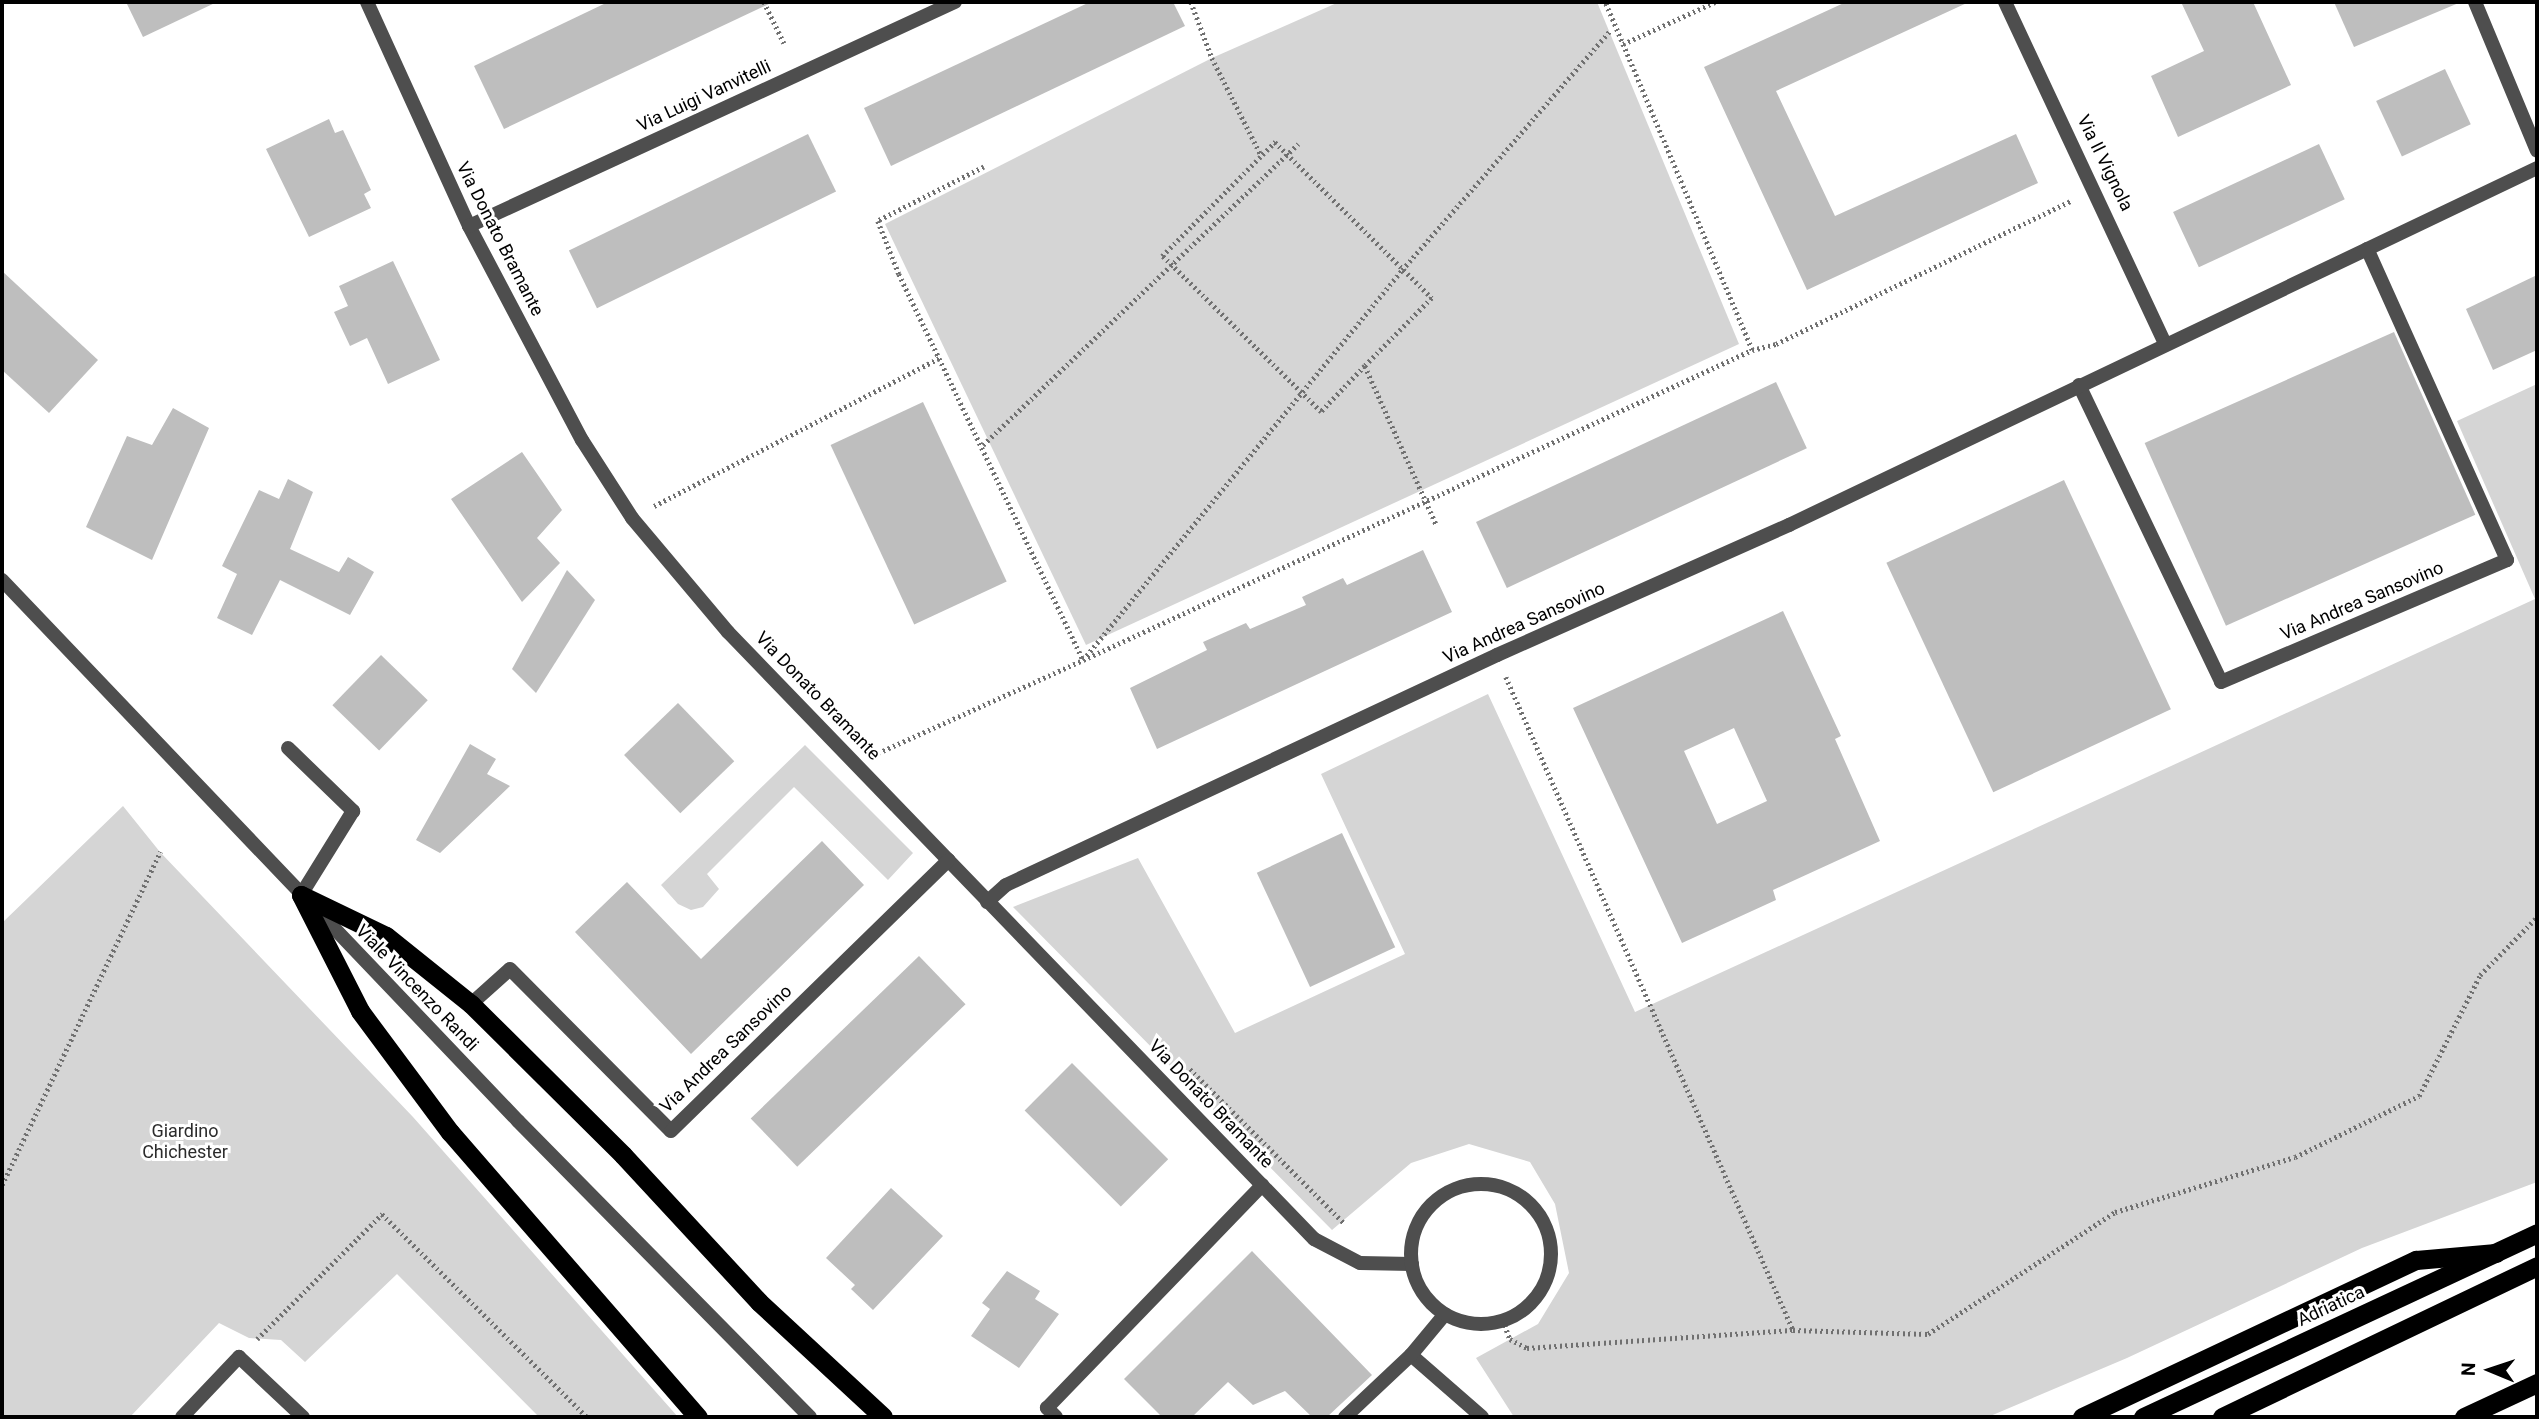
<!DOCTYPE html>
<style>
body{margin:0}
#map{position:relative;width:2539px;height:1419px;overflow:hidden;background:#fff;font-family:Roboto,sans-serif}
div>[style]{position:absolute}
.green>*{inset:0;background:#d5d5d5}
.building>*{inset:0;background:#bebebe;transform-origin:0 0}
.path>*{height:4.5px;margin-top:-2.25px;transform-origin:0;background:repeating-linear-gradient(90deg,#707070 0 2px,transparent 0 5.5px)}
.service>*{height:14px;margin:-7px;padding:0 7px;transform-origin:7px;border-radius:7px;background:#4e4e4e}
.minor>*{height:14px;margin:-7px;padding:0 7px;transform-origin:7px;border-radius:7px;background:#4e4e4e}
.minor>.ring{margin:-7px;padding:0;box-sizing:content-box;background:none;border:14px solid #4e4e4e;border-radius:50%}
.tertiary>*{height:14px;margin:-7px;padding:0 7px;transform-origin:7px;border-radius:7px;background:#4e4e4e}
.trunk>*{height:19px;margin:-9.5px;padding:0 9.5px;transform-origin:9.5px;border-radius:9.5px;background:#000}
span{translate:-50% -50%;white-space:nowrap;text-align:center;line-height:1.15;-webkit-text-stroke:6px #fff;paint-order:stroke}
.street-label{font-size:18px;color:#000}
.park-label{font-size:18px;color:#2c2c2c}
.frame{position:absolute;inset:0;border:4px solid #000;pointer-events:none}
.north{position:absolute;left:2455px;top:1335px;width:70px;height:70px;-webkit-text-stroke:5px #fff;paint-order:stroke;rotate:272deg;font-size:19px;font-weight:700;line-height:28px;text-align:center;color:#000}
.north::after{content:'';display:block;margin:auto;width:24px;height:32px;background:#000;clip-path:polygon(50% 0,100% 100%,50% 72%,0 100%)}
</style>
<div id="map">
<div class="green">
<i style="clip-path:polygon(1339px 2px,1597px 2px,1739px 344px,1086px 645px,885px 224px,1212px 58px)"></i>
<i style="clip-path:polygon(2537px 384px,2537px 1182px,2362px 1248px,2127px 1358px,1988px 1417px,1514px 1417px,1476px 1358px,1538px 1324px,1569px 1273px,1555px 1204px,1530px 1162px,1469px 1144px,1411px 1163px,1332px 1230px,1013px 907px,1138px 858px,1235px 1033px,1405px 954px,1321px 774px,1488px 694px,1635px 1012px,2535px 599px,2457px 421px)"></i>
<i style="clip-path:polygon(805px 745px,913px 853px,888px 880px,794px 787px,707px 874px,719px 889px,703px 907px,691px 910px,678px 904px,661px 885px)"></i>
<i style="clip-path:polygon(123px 806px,160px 852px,413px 1117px,678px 1417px,539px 1417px,397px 1274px,305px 1362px,281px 1340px,249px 1338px,219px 1323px,130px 1417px,2px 1417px,2px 923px)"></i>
</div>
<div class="building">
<i style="clip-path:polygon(126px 2px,217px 2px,143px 37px)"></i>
<i style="clip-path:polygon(608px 2px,773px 2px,504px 129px,474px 66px)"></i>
<i style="clip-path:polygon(1090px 2px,1173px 2px,1185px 26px,891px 166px,864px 108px)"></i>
<i style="clip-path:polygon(1846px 2px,1969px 2px,1776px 91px,1835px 216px,2016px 134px,2038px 183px,1807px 290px,1704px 67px)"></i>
<i style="clip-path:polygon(2181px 2px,2253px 2px,2291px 85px,2178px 137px,2151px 76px,2204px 51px)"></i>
<i style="clip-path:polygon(2334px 2px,2461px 2px,2354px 47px)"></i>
<i style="left:2445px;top:69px;width:61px;height:76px;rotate:65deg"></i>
<i style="clip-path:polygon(329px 119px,335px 133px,343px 130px,371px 190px,364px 194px,371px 208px,309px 237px,266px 149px)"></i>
<i style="left:808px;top:134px;width:64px;height:266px;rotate:64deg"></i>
<i style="left:2319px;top:144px;width:61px;height:161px;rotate:65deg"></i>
<i style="clip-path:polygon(393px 261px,440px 360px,388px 384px,367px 338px,350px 346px,334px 312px,348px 306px,339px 286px)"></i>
<i style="clip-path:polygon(2px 271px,98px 360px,49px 413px,2px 370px)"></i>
<i style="clip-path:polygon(2537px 275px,2537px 350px,2493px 370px,2466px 309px)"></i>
<i style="left:2394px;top:332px;width:200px;height:273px;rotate:66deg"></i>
<i style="left:1776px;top:382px;width:73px;height:331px;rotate:65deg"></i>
<i style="left:923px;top:402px;width:198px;height:102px;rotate:65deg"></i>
<i style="clip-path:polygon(173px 408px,209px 428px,152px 560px,86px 527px,127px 436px,152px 445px)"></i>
<i style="clip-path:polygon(522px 452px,562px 510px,537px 538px,560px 563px,522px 602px,451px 499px)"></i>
<i style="clip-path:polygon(288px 479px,313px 492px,290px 549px,339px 572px,348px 557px,374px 572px,350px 615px,280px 580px,252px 635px,217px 618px,237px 574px,222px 566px,259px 490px,279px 499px)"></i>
<i style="left:2064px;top:480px;width:253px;height:196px;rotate:65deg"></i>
<i style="clip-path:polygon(1423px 550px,1452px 612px,1157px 749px,1130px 688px,1207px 650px,1203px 642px,1246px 623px,1250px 629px,1306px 605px,1302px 597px,1343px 578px,1347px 585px)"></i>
<i style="clip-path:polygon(567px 570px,595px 600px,536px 693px,512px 669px)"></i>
<i style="clip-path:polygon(evenodd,1783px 611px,1841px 736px,1835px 739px,1880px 841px,1773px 890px,1776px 900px,1682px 943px,1573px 708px,1783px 611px,1734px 728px,1767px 801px,1717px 824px,1684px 751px,1734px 728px)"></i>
<i style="left:381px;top:655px;width:65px;height:70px;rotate:44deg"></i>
<i style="left:678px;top:703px;width:81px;height:75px;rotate:46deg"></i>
<i style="clip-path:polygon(470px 744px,496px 759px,487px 774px,510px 786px,440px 853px,416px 840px)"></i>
<i style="left:1342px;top:833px;width:126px;height:94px;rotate:65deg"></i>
<i style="clip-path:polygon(822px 841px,864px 885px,691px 1054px,575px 932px,627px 882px,701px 959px)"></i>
<i style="left:919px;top:956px;width:67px;height:234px;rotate:46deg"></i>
<i style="left:1072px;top:1063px;width:136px;height:67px;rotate:45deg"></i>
<i style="clip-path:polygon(891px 1188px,943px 1236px,873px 1310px,851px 1289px,855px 1285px,826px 1258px)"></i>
<i style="clip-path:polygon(1252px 1251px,1372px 1375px,1327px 1417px,1312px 1417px,1285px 1391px,1253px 1405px,1228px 1382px,1192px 1417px,1162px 1417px,1124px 1379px)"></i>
<i style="clip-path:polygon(1007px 1271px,1040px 1291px,1035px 1299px,1059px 1314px,1019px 1368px,971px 1336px,990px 1309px,982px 1303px)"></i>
</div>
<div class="path">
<i style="left:764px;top:2px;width:46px;rotate:64deg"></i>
<i style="left:1191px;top:2px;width:60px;rotate:69.4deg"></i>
<i style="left:1212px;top:58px;width:109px;rotate:63.2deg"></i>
<i style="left:1623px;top:44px;width:101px;rotate:-24.5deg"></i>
<i style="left:984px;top:167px;width:119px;rotate:153deg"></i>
<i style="left:878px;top:221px;width:57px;rotate:68.4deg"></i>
<i style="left:899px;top:274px;width:428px;rotate:64.5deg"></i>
<i style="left:1083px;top:660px;width:737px;rotate:-24.86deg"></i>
<i style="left:1752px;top:350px;width:378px;rotate:-112.9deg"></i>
<i style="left:1752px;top:350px;width:25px;rotate:-14deg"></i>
<i style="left:1776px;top:344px;width:328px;rotate:-25.9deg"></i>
<i style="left:1365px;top:366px;width:64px;rotate:133.7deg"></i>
<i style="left:1321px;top:412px;width:223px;rotate:-135.5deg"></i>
<i style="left:1162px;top:256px;width:161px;rotate:-45.3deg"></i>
<i style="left:1275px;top:142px;width:221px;rotate:44.8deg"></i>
<i style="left:1432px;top:298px;width:95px;rotate:134.6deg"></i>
<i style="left:1365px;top:366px;width:173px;rotate:65.8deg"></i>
<i style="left:983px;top:445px;width:436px;rotate:-43.7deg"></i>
<i style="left:654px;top:506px;width:322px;rotate:-27.4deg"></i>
<i style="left:1506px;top:677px;width:713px;rotate:66.27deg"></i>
<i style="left:878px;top:753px;width:225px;rotate:-24.4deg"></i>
<i style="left:1083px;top:660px;width:504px;rotate:-50.72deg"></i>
<i style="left:1402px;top:270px;width:317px;rotate:-49deg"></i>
<i style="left:1190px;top:1069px;width:219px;rotate:45deg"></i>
<i style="left:2px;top:1185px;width:369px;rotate:-64.6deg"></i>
<i style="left:1503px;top:1320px;width:20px;rotate:70deg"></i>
<i style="left:1510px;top:1339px;width:19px;rotate:28deg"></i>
<i style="left:1527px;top:1348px;width:267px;rotate:-3.9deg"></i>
<i style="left:1793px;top:1330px;width:135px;rotate:1.7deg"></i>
<i style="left:1928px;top:1334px;width:223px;rotate:-33.1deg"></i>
<i style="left:2115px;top:1212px;width:188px;rotate:-17deg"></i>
<i style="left:2295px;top:1157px;width:138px;rotate:-26.2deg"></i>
<i style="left:2419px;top:1096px;width:136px;rotate:-63.2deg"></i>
<i style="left:2480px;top:975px;width:81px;rotate:-45.5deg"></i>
<i style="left:257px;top:1339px;width:177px;rotate:-45deg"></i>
<i style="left:382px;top:1214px;width:289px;rotate:44.7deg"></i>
</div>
<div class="service">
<i style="left:288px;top:748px;width:91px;rotate:44.1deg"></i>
<i style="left:353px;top:811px;width:99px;rotate:121.8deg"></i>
<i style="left:1411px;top:1355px;width:94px;rotate:41.1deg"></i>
<i style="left:1056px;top:1417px;width:13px;rotate:-135deg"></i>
<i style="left:1047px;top:1408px;width:310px;rotate:-46deg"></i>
<i style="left:1345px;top:1417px;width:91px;rotate:-43.2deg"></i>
<i style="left:1411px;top:1355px;width:53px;rotate:-50.3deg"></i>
</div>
<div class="minor">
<i style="left:367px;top:2px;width:246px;rotate:65.5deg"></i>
<i style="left:469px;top:226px;width:242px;rotate:62.2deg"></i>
<i style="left:582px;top:440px;width:93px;rotate:57.3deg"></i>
<i style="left:632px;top:518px;width:149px;rotate:49.9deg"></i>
<i style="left:728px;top:632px;width:844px;rotate:46.01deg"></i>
<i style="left:1314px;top:1239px;width:52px;rotate:27.6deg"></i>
<i style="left:1360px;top:1263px;width:52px;rotate:1.1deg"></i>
<i style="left:2005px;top:2px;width:377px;rotate:64.9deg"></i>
<i style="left:2475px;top:2px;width:161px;rotate:67.4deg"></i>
<i style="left:469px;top:226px;width:535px;rotate:-24.75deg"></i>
<i style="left:2079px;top:385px;width:329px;rotate:64.4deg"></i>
<i style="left:2221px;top:682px;width:311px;rotate:-23.1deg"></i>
<i style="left:2507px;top:560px;width:341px;rotate:-114.2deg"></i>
<i style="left:987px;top:902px;width:25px;rotate:-42deg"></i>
<i style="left:1006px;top:885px;width:542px;rotate:-25.1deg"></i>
<i style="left:1497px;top:655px;width:320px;rotate:-24deg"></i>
<i style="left:1789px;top:525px;width:829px;rotate:-25.51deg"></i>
<i style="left:471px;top:1004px;width:52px;rotate:-41.9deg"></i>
<i style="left:510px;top:969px;width:228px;rotate:45.2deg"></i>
<i style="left:671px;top:1131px;width:388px;rotate:-44.3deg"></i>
<i class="ring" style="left:1411px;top:1184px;width:126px;height:126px"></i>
<i style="left:182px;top:1417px;width:83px;rotate:-46.5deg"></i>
<i style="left:239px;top:1357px;width:88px;rotate:43.2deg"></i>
</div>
<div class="tertiary">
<i style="left:2px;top:580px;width:748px;rotate:46.35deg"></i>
<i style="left:518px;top:1121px;width:416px;rotate:45.4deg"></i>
</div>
<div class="trunk">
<i style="left:301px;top:895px;width:94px;rotate:25.8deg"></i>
<i style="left:386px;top:936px;width:109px;rotate:38.7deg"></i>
<i style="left:471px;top:1004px;width:214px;rotate:44.8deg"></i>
<i style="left:623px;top:1155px;width:200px;rotate:47.2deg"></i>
<i style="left:759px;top:1302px;width:169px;rotate:42.8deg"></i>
<i style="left:301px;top:895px;width:130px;rotate:63deg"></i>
<i style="left:360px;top:1011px;width:151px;rotate:53.4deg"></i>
<i style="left:450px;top:1132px;width:378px;rotate:49deg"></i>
<i style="left:2082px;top:1417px;width:369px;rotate:-25.2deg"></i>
<i style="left:2416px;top:1260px;width:80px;rotate:-5deg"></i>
<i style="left:2143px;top:1417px;width:435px;rotate:-25deg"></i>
<i style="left:2222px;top:1417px;width:349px;rotate:-25.6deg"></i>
<i style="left:2464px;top:1417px;width:81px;rotate:-25deg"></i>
</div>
<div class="street-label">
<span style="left:704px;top:96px;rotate:-25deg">Via Luigi Vanvitelli</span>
<span style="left:2105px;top:163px;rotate:64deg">Via Il Vignola</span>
<span style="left:500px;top:239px;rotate:63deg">Via Donato Bramante</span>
<span style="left:2362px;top:601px;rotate:-23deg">Via Andrea Sansovino</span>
<span style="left:1524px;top:623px;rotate:-24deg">Via Andrea Sansovino</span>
<span style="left:818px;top:696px;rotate:46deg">Via Donato Bramante</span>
<span style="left:417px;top:988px;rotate:46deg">Viale Vincenzo Randi</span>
<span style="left:726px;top:1049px;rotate:-44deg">Via Andrea Sansovino</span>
<span style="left:1211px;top:1104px;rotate:46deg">Via Donato Bramante</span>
<span style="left:2331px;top:1306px;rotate:-25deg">Adriatica</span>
</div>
<div class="park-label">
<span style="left:185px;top:1142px">Giardino<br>Chichester</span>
</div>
<div class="frame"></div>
<div class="north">N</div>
</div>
